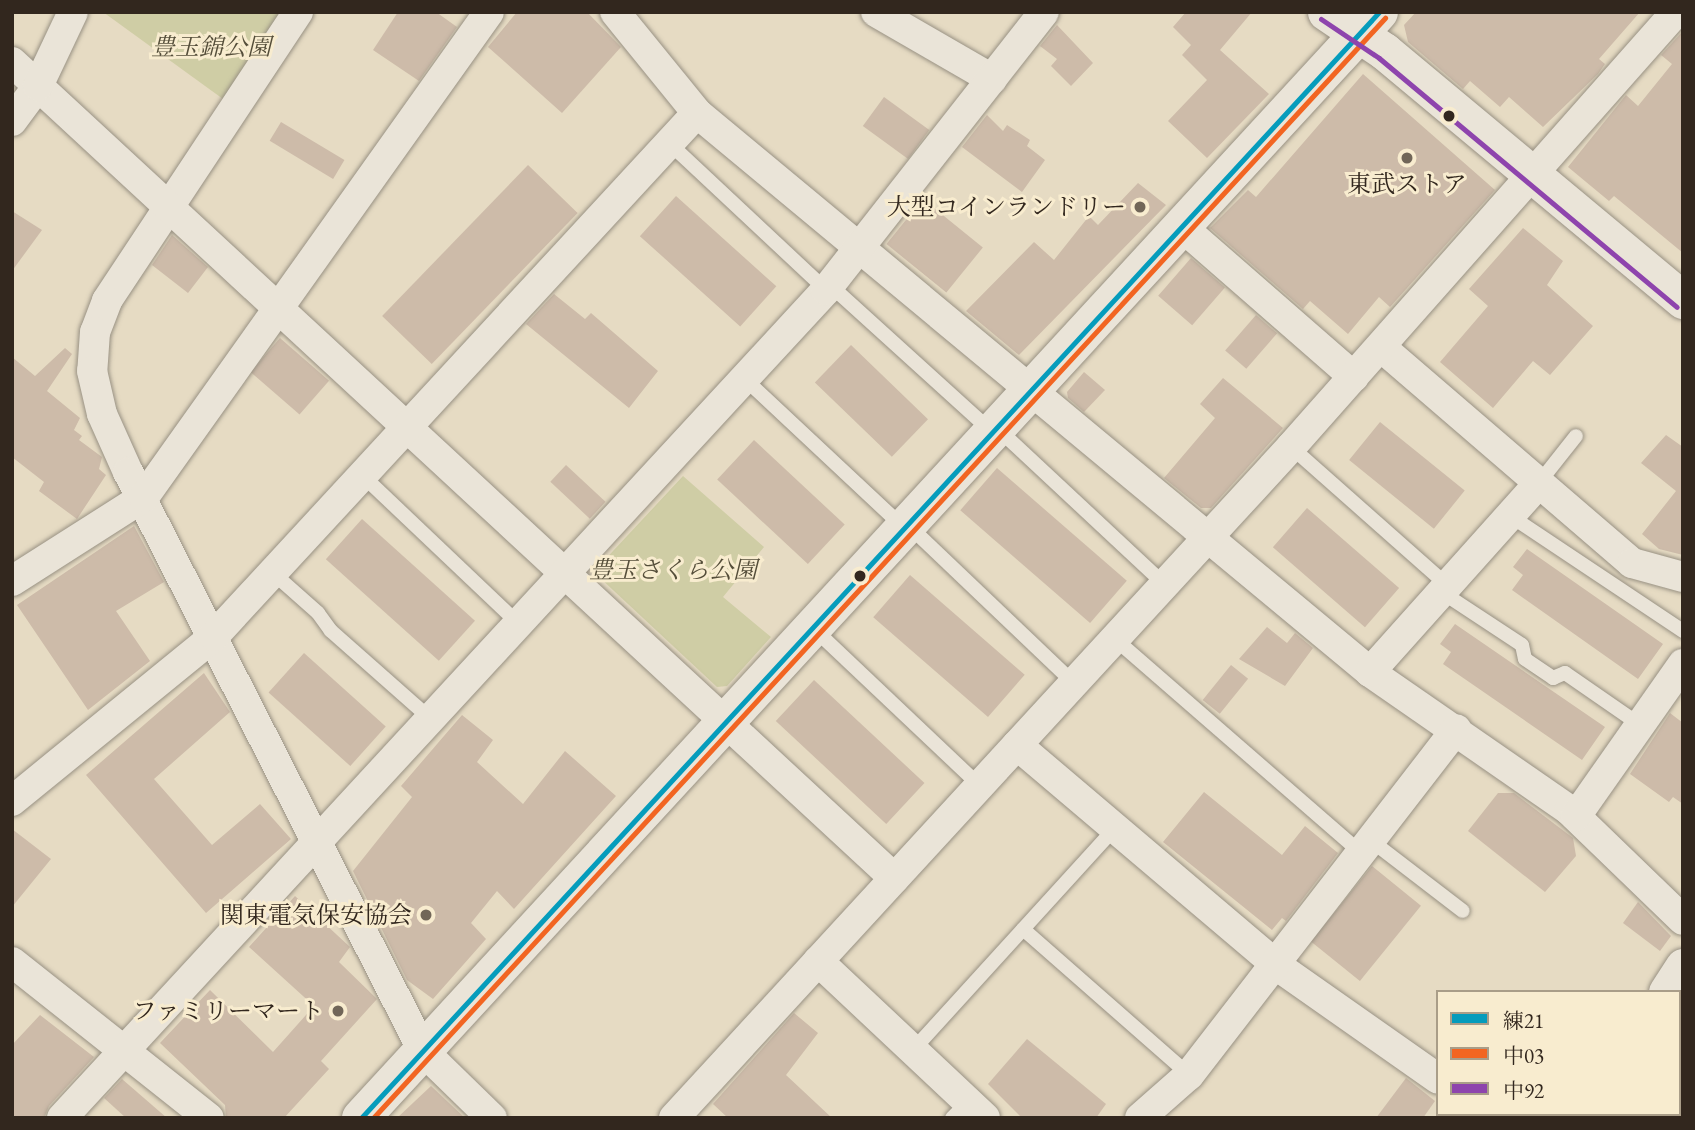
<!DOCTYPE html>
<meta charset="utf-8">
<style>
body{margin:0}
#map{position:relative;width:1695px;height:1130px;overflow:hidden;background:#e6dbc3;font-family:"EB Garamond","Noto Serif JP",serif}
div>[style]{position:absolute}
.green>*{inset:0;background:#cfcda5}
.building>*{inset:0;background:#cdbba9;transform-origin:0 0}
.roads{filter:drop-shadow(0 0 2px #989183) drop-shadow(0 0 2px #989183)}
.service>*{height:14px;margin:-7px;padding:0 7px;transform-origin:7px;border-radius:7px;background:#eae4d8}
.minor>*{height:30px;margin:-15px;padding:0 15px;transform-origin:15px;border-radius:15px;background:#eae4d8}
.tertiary>*{height:37px;margin:-18.5px;padding:0 18.5px;transform-origin:18.5px;border-radius:18.5px;background:#eae4d8}
.secondary>*{height:38px;margin:-19px;padding:0 19px;transform-origin:19px;border-radius:19px;background:#eae4d8}
.bus-1>*{height:5px;margin:-2.5px;padding:0 2.5px;transform-origin:2.5px;border-radius:2.5px;background:#059cbc}
.bus-2>*{height:5px;margin:-2.5px;padding:0 2.5px;transform-origin:2.5px;border-radius:2.5px;background:#f26522}
.bus-3>*{height:5px;margin:-2.5px;padding:0 2.5px;transform-origin:2.5px;border-radius:2.5px;background:#8e44ad}
.dots>*{width:19px;height:19px;translate:-50% -50%;box-sizing:border-box;border:4px solid #f8eccf;border-radius:50%}
span{translate:-50% -50%;white-space:nowrap;text-align:center;line-height:1.15;-webkit-text-stroke:6px #f8eccf;paint-order:stroke}
.park-label{font-size:24px;color:#554e3a;font-style:italic}
.poi-label{font-size:24px;color:#32271e}
.right{translate:-100% -50%;text-align:right}
.frame{position:absolute;inset:0;border:14px solid #32271e;pointer-events:none}
.legend{position:absolute;left:1436px;top:990px;width:245px;height:126px;box-sizing:border-box;background:#f8eccf;border:2px solid #a99d88;margin:0;padding:9px 12px;list-style:none;font-size:21px;color:#32271e}
.legend li{display:flex;align-items:center;gap:14px;height:35px}
.legend b{width:35px;border:2px solid #a99d88}
</style>
<div id="map">
<div class="green">
<i style="clip-path:polygon(103px 12px,281px 12px,223px 99px)"></i>
<i style="clip-path:polygon(683px 476px,764px 547px,723px 597px,771px 637px,727px 686px,717px 687px,599px 577px,599px 566px)"></i>
</div>
<div class="building">
<i style="clip-path:polygon(398px 12px,436px 12px,457px 27px,419px 81px,373px 50px)"></i>
<i style="clip-path:polygon(517px 12px,587px 12px,621px 47px,562px 113px,488px 47px)"></i>
<i style="clip-path:polygon(1186px 12px,1252px 12px,1220px 50px,1269px 94px,1207px 158px,1168px 121px,1207px 80px,1182px 55px,1191px 45px,1173px 27px)"></i>
<i style="clip-path:polygon(1416px 12px,1640px 12px,1599px 59px,1605px 64px,1598px 74px,1543px 127px,1509px 97px,1500px 107px,1470px 81px,1463px 89px,1408px 42px,1404px 25px)"></i>
<i style="clip-path:polygon(1057px 25px,1093px 63px,1071px 86px,1051px 66px,1057px 59px,1040px 46px)"></i>
<i style="clip-path:polygon(1683px 31px,1683px 253px,1614px 196px,1609px 201px,1568px 167px,1626px 95px,1638px 106px,1672px 64px,1661px 55px)"></i>
<i style="clip-path:polygon(1363px 74px,1495px 190px,1390px 307px,1379px 297px,1348px 334px,1310px 301px,1303px 309px,1210px 228px,1248px 190px,1256px 197px)"></i>
<i style="left:884px;top:97px;width:56px;height:36px;rotate:36deg"></i>
<i style="clip-path:polygon(987px 115px,1003px 131px,1007px 125px,1030px 140px,1027px 146px,1045px 160px,1022px 192px,962px 147px)"></i>
<i style="left:281px;top:122px;width:74px;height:22px;rotate:31deg"></i>
<i style="left:528px;top:165px;width:69px;height:210px;rotate:44deg"></i>
<i style="clip-path:polygon(1138px 183px,1166px 205px,1019px 355px,966px 311px,1034px 242px,1054px 260px,1089px 216px,1098px 225px)"></i>
<i style="left:676px;top:196px;width:135px;height:54px;rotate:42deg"></i>
<i style="left:923px;top:199px;width:77px;height:58px;rotate:39deg"></i>
<i style="clip-path:polygon(12px 211px,42px 230px,12px 271px)"></i>
<i style="clip-path:polygon(1523px 228px,1563px 261px,1547px 285px,1593px 326px,1550px 375px,1533px 361px,1493px 408px,1440px 362px,1488px 306px,1469px 289px)"></i>
<i style="clip-path:polygon(172px 235px,208px 267px,188px 293px,152px 265px)"></i>
<i style="left:1191px;top:258px;width:45px;height:50px;rotate:41deg"></i>
<i style="clip-path:polygon(554px 294px,585px 319px,591px 313px,658px 371px,629px 408px,526px 324px)"></i>
<i style="left:1256px;top:315px;width:28px;height:47px;rotate:41deg"></i>
<i style="left:280px;top:338px;width:65px;height:45px;rotate:41deg"></i>
<i style="left:851px;top:345px;width:107px;height:52px;rotate:44deg"></i>
<i style="clip-path:polygon(65px 348px,72px 354px,47px 391px,80px 418px,74px 430px,82px 436px,79px 440px,102px 457px,99px 469px,106px 475px,77px 519px,39px 491px,44px 482px,12px 457px,12px 357px,35px 376px)"></i>
<i style="clip-path:polygon(1084px 372px,1105px 390px,1084px 412px,1068px 398px,1067px 392px)"></i>
<i style="clip-path:polygon(1223px 378px,1283px 428px,1211px 508px,1201px 508px,1164px 478px,1215px 418px,1200px 404px)"></i>
<i style="left:1380px;top:422px;width:109px;height:49px;rotate:39deg"></i>
<i style="clip-path:polygon(1666px 435px,1683px 447px,1683px 555px,1659px 549px,1642px 534px,1676px 491px,1641px 463px)"></i>
<i style="left:754px;top:440px;width:124px;height:54px;rotate:43deg"></i>
<i style="left:566px;top:465px;width:54px;height:23px;rotate:43deg"></i>
<i style="left:997px;top:468px;width:172px;height:56px;rotate:41deg"></i>
<i style="left:1307px;top:508px;width:122px;height:52px;rotate:41deg"></i>
<i style="left:362px;top:519px;width:152px;height:54px;rotate:42deg"></i>
<i style="clip-path:polygon(134px 526px,164px 582px,116px 611px,150px 661px,88px 710px,17px 605px)"></i>
<i style="clip-path:polygon(1527px 549px,1663px 644px,1638px 679px,1512px 590px,1523px 575px,1513px 567px)"></i>
<i style="left:910px;top:575px;width:152px;height:56px;rotate:41deg"></i>
<i style="clip-path:polygon(1455px 624px,1605px 727px,1582px 760px,1443px 664px,1451px 652px,1440px 644px)"></i>
<i style="clip-path:polygon(1267px 627px,1287px 643px,1295px 633px,1313px 648px,1285px 686px,1239px 659px)"></i>
<i style="left:304px;top:653px;width:110px;height:53px;rotate:42deg"></i>
<i style="left:1231px;top:665px;width:22px;height:45px;rotate:39deg"></i>
<i style="clip-path:polygon(204px 673px,230px 712px,154px 779px,212px 845px,260px 804px,291px 839px,206px 913px,86px 775px)"></i>
<i style="left:814px;top:680px;width:151px;height:56px;rotate:43deg"></i>
<i style="clip-path:polygon(1670px 713px,1683px 723px,1683px 804px,1673px 797px,1669px 802px,1630px 774px)"></i>
<i style="clip-path:polygon(462px 715px,493px 740px,477px 762px,523px 804px,565px 751px,616px 796px,514px 909px,497px 891px,471px 923px,486px 939px,433px 999px,407px 980px,353px 871px,412px 797px,401px 786px)"></i>
<i style="clip-path:polygon(1204px 792px,1282px 855px,1305px 826px,1338px 853px,1286px 921px,1282px 918px,1272px 930px,1163px 842px)"></i>
<i style="clip-path:polygon(1498px 793px,1514px 793px,1573px 838px,1576px 856px,1545px 892px,1468px 831px)"></i>
<i style="clip-path:polygon(12px 829px,51px 859px,12px 907px)"></i>
<i style="left:1372px;top:866px;width:63px;height:97px;rotate:39deg"></i>
<i style="clip-path:polygon(295px 896px,350px 947px,339px 962px,377px 999px,321px 1061px,329px 1069px,284px 1118px,226px 1118px,225px 1105px,160px 1043px,210px 990px,273px 1052px,314px 1006px,249px 947px)"></i>
<i style="clip-path:polygon(1638px 902px,1671px 936px,1660px 951px,1623px 923px)"></i>
<i style="clip-path:polygon(794px 1013px,818px 1033px,786px 1075px,832px 1118px,728px 1118px,713px 1104px)"></i>
<i style="clip-path:polygon(40px 1015px,94px 1057px,49px 1106px,44px 1118px,12px 1118px,12px 1045px)"></i>
<i style="clip-path:polygon(1027px 1039px,1106px 1104px,1096px 1118px,1022px 1118px,988px 1084px)"></i>
<i style="clip-path:polygon(1406px 1078px,1435px 1101px,1423px 1118px,1376px 1118px)"></i>
<i style="clip-path:polygon(122px 1079px,167px 1118px,126px 1118px,104px 1098px)"></i>
<i style="clip-path:polygon(431px 1086px,465px 1118px,397px 1118px)"></i>
</div>
<div class="roads">
<div class="service">
<i style="left:669px;top:143px;width:215px;rotate:43.1deg"></i>
<i style="left:830px;top:285px;width:217px;rotate:42.2deg"></i>
<i style="left:746px;top:380px;width:215px;rotate:43.1deg"></i>
<i style="left:999px;top:430px;width:226px;rotate:43deg"></i>
<i style="left:1291px;top:447px;width:207px;rotate:41.5deg"></i>
<i style="left:363px;top:476px;width:216px;rotate:43.5deg"></i>
<i style="left:1538px;top:484px;width:61px;rotate:-51.6deg"></i>
<i style="left:1509px;top:515px;width:209px;rotate:33.7deg"></i>
<i style="left:909px;top:526px;width:228px;rotate:43.6deg"></i>
<i style="left:273px;top:573px;width:60px;rotate:41.6deg"></i>
<i style="left:318px;top:613px;width:22px;rotate:54deg"></i>
<i style="left:331px;top:631px;width:135px;rotate:41.4deg"></i>
<i style="left:1440px;top:591px;width:98px;rotate:33.4deg"></i>
<i style="left:1522px;top:645px;width:14px;rotate:78deg"></i>
<i style="left:1525px;top:659px;width:34px;rotate:34deg"></i>
<i style="left:1553px;top:678px;width:13px;rotate:-23deg"></i>
<i style="left:1565px;top:673px;width:91px;rotate:34.7deg"></i>
<i style="left:813px;top:628px;width:228px;rotate:43.4deg"></i>
<i style="left:1115px;top:639px;width:323px;rotate:41deg"></i>
<i style="left:1369px;top:839px;width:118px;rotate:37.5deg"></i>
<i style="left:1023px;top:929px;width:221px;rotate:41.3deg"></i>
<i style="left:913px;top:1050px;width:299px;rotate:-47.7deg"></i>
<i style="left:952px;top:1118px;width:23px;rotate:-45deg"></i>
<i style="left:1454px;top:1118px;width:5px;rotate:-53deg"></i>
</div>
<div class="minor">
<i style="left:298px;top:12px;width:346px;rotate:123.5deg"></i>
<i style="left:107px;top:301px;width:33px;rotate:111deg"></i>
<i style="left:95px;top:332px;width:39px;rotate:94deg"></i>
<i style="left:92px;top:371px;width:44px;rotate:76.9deg"></i>
<i style="left:102px;top:414px;width:64px;rotate:65.9deg"></i>
<i style="left:128px;top:472px;width:650px;rotate:63deg"></i>
<i style="left:423px;top:1051px;width:96px;rotate:44.2deg"></i>
<i style="left:615px;top:12px;width:130px;rotate:50.9deg"></i>
<i style="left:697px;top:113px;width:875px;rotate:39.71deg"></i>
<i style="left:1370px;top:672px;width:242px;rotate:34.7deg"></i>
<i style="left:1569px;top:810px;width:158px;rotate:44deg"></i>
<i style="left:876px;top:12px;width:134px;rotate:30deg"></i>
<i style="left:12px;top:62px;width:1202px;rotate:42.77deg"></i>
<i style="left:12px;top:121px;width:44px;rotate:-53.4deg"></i>
<i style="left:38px;top:86px;width:82px;rotate:-64.7deg"></i>
<i style="left:1182px;top:227px;width:228px;rotate:41.1deg"></i>
<i style="left:1381px;top:347px;width:331px;rotate:40.7deg"></i>
<i style="left:1632px;top:563px;width:53px;rotate:15.4deg"></i>
<i style="left:12px;top:581px;width:156px;rotate:-32.5deg"></i>
<i style="left:144px;top:497px;width:595px;rotate:-54.57deg"></i>
<i style="left:1370px;top:672px;width:252px;rotate:-48.2deg"></i>
<i style="left:1017px;top:745px;width:340px;rotate:40.3deg"></i>
<i style="left:1276px;top:965px;width:198px;rotate:35.1deg"></i>
<i style="left:12px;top:801px;width:261px;rotate:-39.2deg"></i>
<i style="left:214px;top:636px;width:712px;rotate:-47.28deg"></i>
<i style="left:1576px;top:816px;width:186px;rotate:-54.9deg"></i>
<i style="left:818px;top:961px;width:229px;rotate:43.2deg"></i>
<i style="left:12px;top:962px;width:251px;rotate:38.4deg"></i>
<i style="left:1488px;top:1114px;width:6px;rotate:39deg"></i>
<i style="left:62px;top:1118px;width:1127px;rotate:-47.3deg"></i>
<i style="left:826px;top:290px;width:353px;rotate:-51.9deg"></i>
<i style="left:674px;top:1118px;width:912px;rotate:-47.4deg"></i>
<i style="left:1291px;top:447px;width:581px;rotate:-48.49deg"></i>
<i style="left:1140px;top:1118px;width:65px;rotate:-41.3deg"></i>
<i style="left:1189px;top:1075px;width:437px;rotate:-52.3deg"></i>
</div>
<div class="tertiary">
<i style="left:1326px;top:12px;width:70px;rotate:33.9deg"></i>
<i style="left:1384px;top:51px;width:389px;rotate:39.8deg"></i>
<i style="left:1667px;top:992px;width:30px;rotate:-57deg"></i>
<i style="left:1587px;top:1118px;width:4px;rotate:-63deg"></i>
</div>
<div class="secondary">
<i style="left:361px;top:1118px;width:1503px;rotate:-47.37deg"></i>
</div>
</div>
<div class="bus-1">
<i style="left:361px;top:1118px;width:1503px;rotate:-47.37deg"></i>
</div>
<div class="bus-2">
<i style="left:373px;top:1118px;width:1495px;rotate:-47.39deg"></i>
</div>
<div class="bus-3">
<i style="left:1321px;top:19px;width:70px;rotate:33.9deg"></i>
<i style="left:1379px;top:58px;width:388px;rotate:39.9deg"></i>
</div>
<div class="dots">
<i style="left:1449px;top:116px;background:#32271e"></i>
<i style="left:1407px;top:158px;background:#716658"></i>
<i style="left:1140px;top:207px;background:#716658"></i>
<i style="left:860px;top:576px;background:#32271e"></i>
<i style="left:426px;top:915px;background:#716658"></i>
<i style="left:338px;top:1011px;background:#716658"></i>
</div>
<div class="park-label">
<span style="left:211px;top:47px">豊玉錦公園</span>
<span style="left:673px;top:570px">豊玉さくら公園</span>
</div>
<div class="poi-label">
<span style="left:1407px;top:184px">東武ストア</span>
<span class="right" style="left:1126px;top:207px">大型コインランドリー</span>
<span class="right" style="left:412px;top:915px">関東電気保安協会</span>
<span class="right" style="left:324px;top:1011px">ファミリーマート</span>
</div>
<div class="frame"></div>
<ul class="legend">
<li><b style="height:9px;background:#059cbc"></b>練21</li>
<li><b style="height:9px;background:#f26522"></b>中03</li>
<li><b style="height:9px;background:#8e44ad"></b>中92</li>
</ul>
</div>
